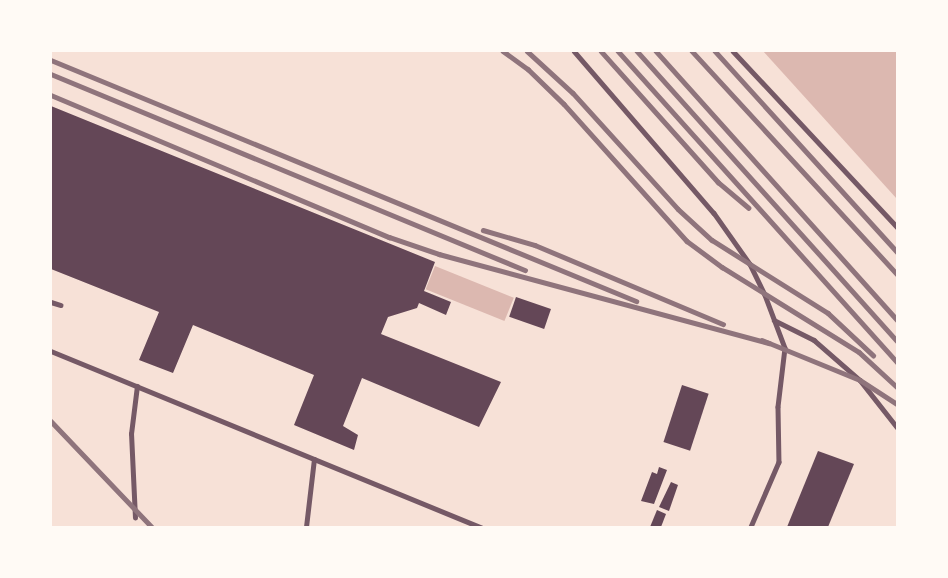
<!DOCTYPE html>
<style>
body{margin:0}
#map{position:relative;width:948px;height:578px;overflow:hidden;background:#f7e1d7;font-family:"Source Serif 4",serif}
div>[style]{position:absolute}
.water>*{inset:0;background:#dcb8b0;transform-origin:0 0}
.building>*{inset:0;background:#644757;transform-origin:0 0}
.service>*{height:4.5px;margin:-2.25px;padding:0 2.25px;transform-origin:2.25px;border-radius:2.25px;background:#755966}
.rail>*{height:4.5px;margin:-2.25px;padding:0 2.25px;transform-origin:2.25px;border-radius:2.25px;background:#8f747c}
span{translate:-50% -50%;white-space:nowrap;text-align:center;line-height:1.15;-webkit-text-stroke:6px #fffaf5;paint-order:stroke}
.frame{position:absolute;inset:0;border:52px solid #fffaf5;pointer-events:none}
</style>
<div id="map">
<div class="water">
<i style="clip-path:polygon(763px 51px,897px 51px,897px 199px)"></i>
<i style="left:435px;top:266px;width:85px;height:25px;rotate:22deg"></i>
</div>
<div class="building">
<i style="clip-path:polygon(51px 106px,435px 262px,424px 291px,451px 302px,446px 315px,419px 303px,417px 308px,388px 317px,381px 334px,501px 382px,479px 427px,362px 378px,343px 426px,358px 435px,354px 450px,294px 425px,314px 375px,193px 325px,173px 373px,139px 360px,159px 312px,51px 269px)"></i>
<i style="left:516px;top:297px;width:37px;height:21px;rotate:19deg"></i>
<i style="left:682px;top:385px;width:28px;height:60px;rotate:18deg"></i>
<i style="clip-path:polygon(818px 451px,854px 464px,828px 527px,787px 527px)"></i>
<i style="clip-path:polygon(659px 467px,667px 470px,654px 504px,641px 501px,652px 472px,657px 474px)"></i>
<i style="clip-path:polygon(671px 482px,678px 485px,669px 511px,659px 507px)"></i>
<i style="clip-path:polygon(657px 510px,666px 514px,661px 527px,650px 527px)"></i>
</div>
<div class="service">
<i style="left:574px;top:51px;width:214px;rotate:49.2deg"></i>
<i style="left:714px;top:213px;width:62px;rotate:54.8deg"></i>
<i style="left:750px;top:264px;width:34px;rotate:64deg"></i>
<i style="left:765px;top:295px;width:57px;rotate:69.3deg"></i>
<i style="left:785px;top:348px;width:59px;rotate:96.8deg"></i>
<i style="left:778px;top:407px;width:55px;rotate:89deg"></i>
<i style="left:779px;top:462px;width:71px;rotate:113.3deg"></i>
<i style="left:733px;top:51px;width:241px;rotate:47deg"></i>
<i style="left:51px;top:302px;width:10px;rotate:17deg"></i>
<i style="left:774px;top:320px;width:45px;rotate:26.6deg"></i>
<i style="left:814px;top:340px;width:61px;rotate:41deg"></i>
<i style="left:860px;top:380px;width:60px;rotate:51.8deg"></i>
<i style="left:51px;top:351px;width:465px;rotate:22.3deg"></i>
<i style="left:135px;top:518px;width:84px;rotate:-92.7deg"></i>
<i style="left:131px;top:434px;width:48px;rotate:-82.9deg"></i>
<i style="left:306px;top:527px;width:68px;rotate:-83.3deg"></i>
</div>
<div class="rail">
<i style="left:503px;top:51px;width:31px;rotate:36deg"></i>
<i style="left:528px;top:69px;width:50px;rotate:44.2deg"></i>
<i style="left:564px;top:104px;width:184px;rotate:48.1deg"></i>
<i style="left:687px;top:241px;width:44px;rotate:36.6deg"></i>
<i style="left:722px;top:267px;width:161px;rotate:31.8deg"></i>
<i style="left:859px;top:352px;width:52px;rotate:42.6deg"></i>
<i style="left:527px;top:51px;width:62px;rotate:42.4deg"></i>
<i style="left:573px;top:93px;width:156px;rotate:47.8deg"></i>
<i style="left:678px;top:209px;width:46px;rotate:42.4deg"></i>
<i style="left:712px;top:240px;width:137px;rotate:32.2deg"></i>
<i style="left:828px;top:313px;width:62px;rotate:43deg"></i>
<i style="left:601px;top:51px;width:176px;rotate:48.2deg"></i>
<i style="left:718px;top:182px;width:40px;rotate:40deg"></i>
<i style="left:618px;top:51px;width:418px;rotate:48.1deg"></i>
<i style="left:637px;top:51px;width:389px;rotate:48.1deg"></i>
<i style="left:656px;top:51px;width:361px;rotate:48.1deg"></i>
<i style="left:692px;top:51px;width:303px;rotate:47.4deg"></i>
<i style="left:715px;top:51px;width:271px;rotate:47.8deg"></i>
<i style="left:51px;top:60px;width:633px;rotate:22.39deg"></i>
<i style="left:51px;top:74px;width:513px;rotate:22.47deg"></i>
<i style="left:51px;top:95px;width:367px;rotate:22.8deg"></i>
<i style="left:389px;top:237px;width:53px;rotate:18.8deg"></i>
<i style="left:439px;top:254px;width:342px;rotate:15.1deg"></i>
<i style="left:483px;top:230px;width:54px;rotate:16.1deg"></i>
<i style="left:535px;top:245px;width:204px;rotate:22.8deg"></i>
<i style="left:762px;top:340px;width:106px;rotate:22.2deg"></i>
<i style="left:860px;top:380px;width:44px;rotate:33deg"></i>
<i style="left:51px;top:421px;width:146px;rotate:46.4deg"></i>
</div>
<div class="frame"></div>
</div>
